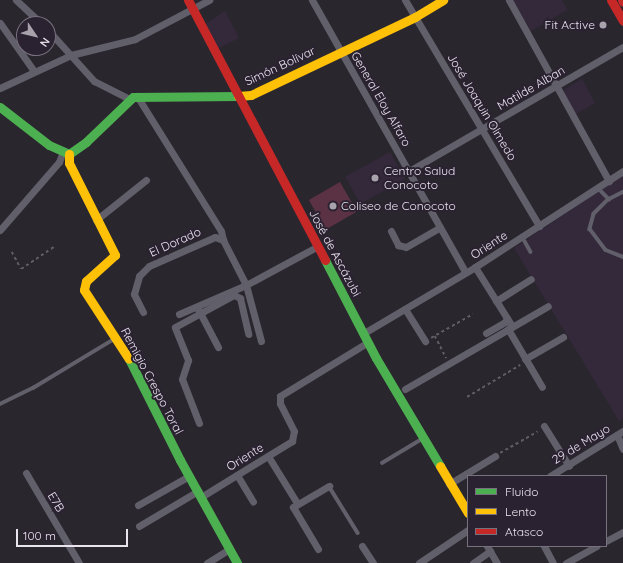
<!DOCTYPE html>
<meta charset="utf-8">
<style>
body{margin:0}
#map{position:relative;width:623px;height:563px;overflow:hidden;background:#2a262e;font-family:Quicksand,sans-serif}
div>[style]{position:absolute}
.built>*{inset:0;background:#34283b;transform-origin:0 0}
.green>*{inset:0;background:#5b3244;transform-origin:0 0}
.path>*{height:1.5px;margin-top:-0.75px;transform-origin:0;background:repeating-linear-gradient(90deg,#5f5c65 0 3px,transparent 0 6px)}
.lane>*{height:3.5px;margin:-1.75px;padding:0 1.75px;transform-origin:1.75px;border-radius:1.75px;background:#615f6a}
.street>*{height:7px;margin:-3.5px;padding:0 3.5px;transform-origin:3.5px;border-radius:3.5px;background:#615f6a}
.fast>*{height:9px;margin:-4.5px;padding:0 4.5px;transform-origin:4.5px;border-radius:4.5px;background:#4caf50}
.slow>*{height:9px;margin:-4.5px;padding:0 4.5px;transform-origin:4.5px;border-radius:4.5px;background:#ffc107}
.jam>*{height:9px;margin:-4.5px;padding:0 4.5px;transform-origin:4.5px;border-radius:4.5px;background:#c62828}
.dots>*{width:11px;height:11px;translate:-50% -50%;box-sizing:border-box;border:2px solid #2b2231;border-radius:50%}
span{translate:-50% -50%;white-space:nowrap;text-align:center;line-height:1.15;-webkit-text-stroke:4px #2b2231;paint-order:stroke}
.poi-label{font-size:12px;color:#eae4ee}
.right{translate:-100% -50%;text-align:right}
.left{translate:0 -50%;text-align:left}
.street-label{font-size:12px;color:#eae4ee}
.legend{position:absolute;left:467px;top:475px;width:140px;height:72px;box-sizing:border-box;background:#2b2231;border:1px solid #77707d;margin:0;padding:5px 7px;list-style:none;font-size:12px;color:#eae4ee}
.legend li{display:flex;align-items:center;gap:8px;height:20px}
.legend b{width:20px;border:1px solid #77707d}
.north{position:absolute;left:16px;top:16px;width:40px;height:40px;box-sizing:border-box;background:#2b2231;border:1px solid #77707d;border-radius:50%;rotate:125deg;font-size:11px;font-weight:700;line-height:16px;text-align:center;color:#eae4ee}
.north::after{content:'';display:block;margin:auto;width:14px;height:18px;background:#a7a2ab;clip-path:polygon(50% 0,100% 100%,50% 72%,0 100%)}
.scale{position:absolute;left:16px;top:529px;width:112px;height:18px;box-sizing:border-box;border:2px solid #eae4ee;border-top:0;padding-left:5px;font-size:12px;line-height:14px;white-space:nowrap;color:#eae4ee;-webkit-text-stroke:3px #2b2231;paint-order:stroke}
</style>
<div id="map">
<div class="built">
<i style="clip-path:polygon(513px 0,562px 0,567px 10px,531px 31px)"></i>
<i style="clip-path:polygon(225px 11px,239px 38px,219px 48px,205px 24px)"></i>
<i style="clip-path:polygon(582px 79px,595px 103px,576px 114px,564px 93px,565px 89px)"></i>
<i style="left:390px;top:152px;width:31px;height:51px;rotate:61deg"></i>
<i style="clip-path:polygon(623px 175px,623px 418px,619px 421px,514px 248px)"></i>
</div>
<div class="green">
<i style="left:340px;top:182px;width:34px;height:36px;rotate:60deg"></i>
</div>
<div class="path">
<i style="left:12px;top:252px;width:19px;rotate:62deg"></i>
<i style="left:21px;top:269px;width:40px;rotate:-34deg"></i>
<i style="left:435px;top:336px;width:25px;rotate:63deg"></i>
<i style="left:431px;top:338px;width:48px;rotate:-29.7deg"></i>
<i style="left:467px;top:397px;width:62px;rotate:-31.1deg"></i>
<i style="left:500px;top:453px;width:43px;rotate:-29.6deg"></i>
</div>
<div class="lane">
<i style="left:598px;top:188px;width:16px;rotate:45deg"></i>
<i style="left:609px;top:199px;width:21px;rotate:135deg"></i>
<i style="left:594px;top:214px;width:16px;rotate:105deg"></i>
<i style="left:590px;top:229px;width:26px;rotate:53deg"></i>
<i style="left:606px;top:250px;width:18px;rotate:22deg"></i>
<i style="left:609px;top:199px;width:16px;rotate:-27deg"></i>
<i style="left:522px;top:236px;width:18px;rotate:61deg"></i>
<i style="left:0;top:404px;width:37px;rotate:-26deg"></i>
<i style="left:33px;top:388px;width:97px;rotate:-31.1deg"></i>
<i style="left:382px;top:463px;width:47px;rotate:-31deg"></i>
<i style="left:329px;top:486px;width:55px;rotate:58.3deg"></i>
</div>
<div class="street">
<i style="left:16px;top:0;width:35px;rotate:43deg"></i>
<i style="left:312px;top:0;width:312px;rotate:60.6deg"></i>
<i style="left:405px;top:0;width:263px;rotate:59.3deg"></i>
<i style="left:509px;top:0;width:207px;rotate:61.1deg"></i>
<i style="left:0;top:23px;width:59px;rotate:54.7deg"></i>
<i style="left:48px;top:30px;width:69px;rotate:48deg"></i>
<i style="left:94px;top:81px;width:39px;rotate:27deg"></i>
<i style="left:0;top:88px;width:78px;rotate:-24.9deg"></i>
<i style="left:71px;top:55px;width:66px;rotate:-14deg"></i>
<i style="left:135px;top:39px;width:84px;rotate:-27.8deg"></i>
<i style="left:137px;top:96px;width:159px;rotate:58.1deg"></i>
<i style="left:221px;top:231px;width:9px;rotate:77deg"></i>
<i style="left:409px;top:171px;width:247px;rotate:-30.1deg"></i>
<i style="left:96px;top:220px;width:64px;rotate:-38.7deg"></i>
<i style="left:0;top:230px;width:90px;rotate:-49.1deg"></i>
<i style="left:59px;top:162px;width:9px;rotate:-69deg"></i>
<i style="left:391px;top:231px;width:16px;rotate:63deg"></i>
<i style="left:398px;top:245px;width:8px;rotate:14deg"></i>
<i style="left:406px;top:247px;width:39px;rotate:-30deg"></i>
<i style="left:475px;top:267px;width:70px;rotate:57.9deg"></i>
<i style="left:496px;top:301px;width:41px;rotate:-32.2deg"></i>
<i style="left:198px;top:309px;width:43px;rotate:62.2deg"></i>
<i style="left:405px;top:309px;width:38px;rotate:58deg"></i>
<i style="left:143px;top:312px;width:20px;rotate:-117deg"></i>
<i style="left:134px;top:294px;width:19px;rotate:-74deg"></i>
<i style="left:139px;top:276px;width:14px;rotate:-45deg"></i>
<i style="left:149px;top:266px;width:72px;rotate:-23.7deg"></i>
<i style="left:215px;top:237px;width:9px;rotate:21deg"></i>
<i style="left:223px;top:240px;width:51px;rotate:62.9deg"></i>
<i style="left:246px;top:285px;width:58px;rotate:75deg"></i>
<i style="left:179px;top:314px;width:73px;rotate:-23.4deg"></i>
<i style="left:246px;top:285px;width:82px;rotate:-28.4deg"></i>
<i style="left:508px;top:329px;width:67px;rotate:59.6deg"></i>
<i style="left:364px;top:333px;width:129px;rotate:-30.7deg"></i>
<i style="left:475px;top:267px;width:176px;rotate:-33deg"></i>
<i style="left:486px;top:333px;width:22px;rotate:-30deg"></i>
<i style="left:505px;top:322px;width:4px;rotate:-63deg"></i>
<i style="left:525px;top:359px;width:44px;rotate:-30.1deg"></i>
<i style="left:405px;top:389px;width:165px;rotate:-30.1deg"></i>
<i style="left:199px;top:423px;width:47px;rotate:-111.1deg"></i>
<i style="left:182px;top:379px;width:20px;rotate:-72deg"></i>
<i style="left:188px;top:360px;width:35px;rotate:-112deg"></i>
<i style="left:175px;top:327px;width:67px;rotate:-28.5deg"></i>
<i style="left:234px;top:295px;width:7px;rotate:27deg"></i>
<i style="left:240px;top:298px;width:37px;rotate:77deg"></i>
<i style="left:544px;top:426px;width:47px;rotate:58deg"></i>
<i style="left:617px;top:435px;width:15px;rotate:67deg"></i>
<i style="left:268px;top:456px;width:55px;rotate:58.3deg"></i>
<i style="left:26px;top:473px;width:104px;rotate:59.5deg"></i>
<i style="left:237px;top:475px;width:31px;rotate:59deg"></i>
<i style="left:550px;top:476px;width:86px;rotate:-31.7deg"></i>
<i style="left:449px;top:484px;width:54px;rotate:-31.3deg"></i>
<i style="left:201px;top:497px;width:107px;rotate:-31.6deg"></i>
<i style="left:292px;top:441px;width:10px;rotate:-79deg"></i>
<i style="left:294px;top:431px;width:31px;rotate:-117deg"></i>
<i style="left:280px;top:403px;width:7px;rotate:-90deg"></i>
<i style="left:280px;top:396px;width:103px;rotate:-31.5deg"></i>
<i style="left:138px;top:505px;width:59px;rotate:-29.6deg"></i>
<i style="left:139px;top:526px;width:69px;rotate:-30.7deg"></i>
<i style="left:606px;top:541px;width:19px;rotate:-28deg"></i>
<i style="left:362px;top:546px;width:20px;rotate:57deg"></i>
<i style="left:487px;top:546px;width:20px;rotate:60deg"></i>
<i style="left:544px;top:546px;width:19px;rotate:62deg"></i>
<i style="left:318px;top:549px;width:49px;rotate:-120.8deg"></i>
<i style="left:293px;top:507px;width:42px;rotate:-30.3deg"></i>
<i style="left:207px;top:563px;width:26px;rotate:-32deg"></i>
<i style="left:419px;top:563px;width:59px;rotate:-34deg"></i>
<i style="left:473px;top:563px;width:21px;rotate:-35deg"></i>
<i style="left:566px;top:563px;width:35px;rotate:-29deg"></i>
</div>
<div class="fast">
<i style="left:0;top:107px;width:62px;rotate:37.8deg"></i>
<i style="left:49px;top:145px;width:22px;rotate:24deg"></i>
<i style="left:69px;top:154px;width:21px;rotate:-35deg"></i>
<i style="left:86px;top:142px;width:65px;rotate:-43.8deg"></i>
<i style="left:133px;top:97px;width:105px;rotate:-0.5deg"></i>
<i style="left:325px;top:260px;width:110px;rotate:62.5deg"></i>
<i style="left:376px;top:358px;width:126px;rotate:59.3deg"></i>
<i style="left:129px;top:359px;width:113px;rotate:63.2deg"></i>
<i style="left:180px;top:460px;width:118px;rotate:61deg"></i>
</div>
<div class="slow">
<i style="left:238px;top:96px;width:13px;rotate:-4deg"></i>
<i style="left:251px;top:95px;width:182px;rotate:-25.4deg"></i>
<i style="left:415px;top:17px;width:33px;rotate:-31deg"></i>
<i style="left:69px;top:154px;width:9px;rotate:90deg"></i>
<i style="left:69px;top:163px;width:103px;rotate:63.4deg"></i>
<i style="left:115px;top:255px;width:39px;rotate:138deg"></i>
<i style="left:86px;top:281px;width:9px;rotate:103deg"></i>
<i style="left:84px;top:290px;width:82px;rotate:56.9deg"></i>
<i style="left:440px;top:466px;width:55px;rotate:59.2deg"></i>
</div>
<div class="jam">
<i style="left:188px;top:0;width:294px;rotate:62.2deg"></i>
<i style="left:611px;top:0;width:24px;rotate:60deg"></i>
<i style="left:622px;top:0;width:2px;rotate:63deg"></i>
</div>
<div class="dots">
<i style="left:603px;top:25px;background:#a7a2ab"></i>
<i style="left:375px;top:178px;background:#a7a2ab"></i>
<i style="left:333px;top:206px;background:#a7a2ab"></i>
</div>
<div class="poi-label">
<span class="right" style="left:595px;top:25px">Fit Active</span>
<span class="left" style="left:384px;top:178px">Centro Salud<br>Conocoto</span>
<span class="left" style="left:341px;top:206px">Coliseo de Conocoto</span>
</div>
<div class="street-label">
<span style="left:280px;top:66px;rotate:-25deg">Simón Bolívar</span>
<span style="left:531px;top:88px;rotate:-30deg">Matilde Alban</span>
<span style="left:381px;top:99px;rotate:60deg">General Eloy Alfaro</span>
<span style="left:482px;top:107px;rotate:59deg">José Joaquin Olmedo</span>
<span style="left:175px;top:242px;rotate:-24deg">El Dorado</span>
<span style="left:489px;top:245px;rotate:-33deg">Oriente</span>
<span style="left:335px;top:253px;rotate:62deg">José de Ascázubi</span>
<span style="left:152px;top:381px;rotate:62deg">Remigio Crespo Toral</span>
<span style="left:581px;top:444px;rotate:-31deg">29 de Mayo</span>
<span style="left:245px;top:457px;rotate:-32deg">Oriente</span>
<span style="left:56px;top:502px;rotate:59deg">E7B</span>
</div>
<ul class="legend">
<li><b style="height:5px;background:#4caf50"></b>Fluido</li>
<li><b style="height:5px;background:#ffc107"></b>Lento</li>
<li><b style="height:5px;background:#c62828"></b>Atasco</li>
</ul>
<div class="north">N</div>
<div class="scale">100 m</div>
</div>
